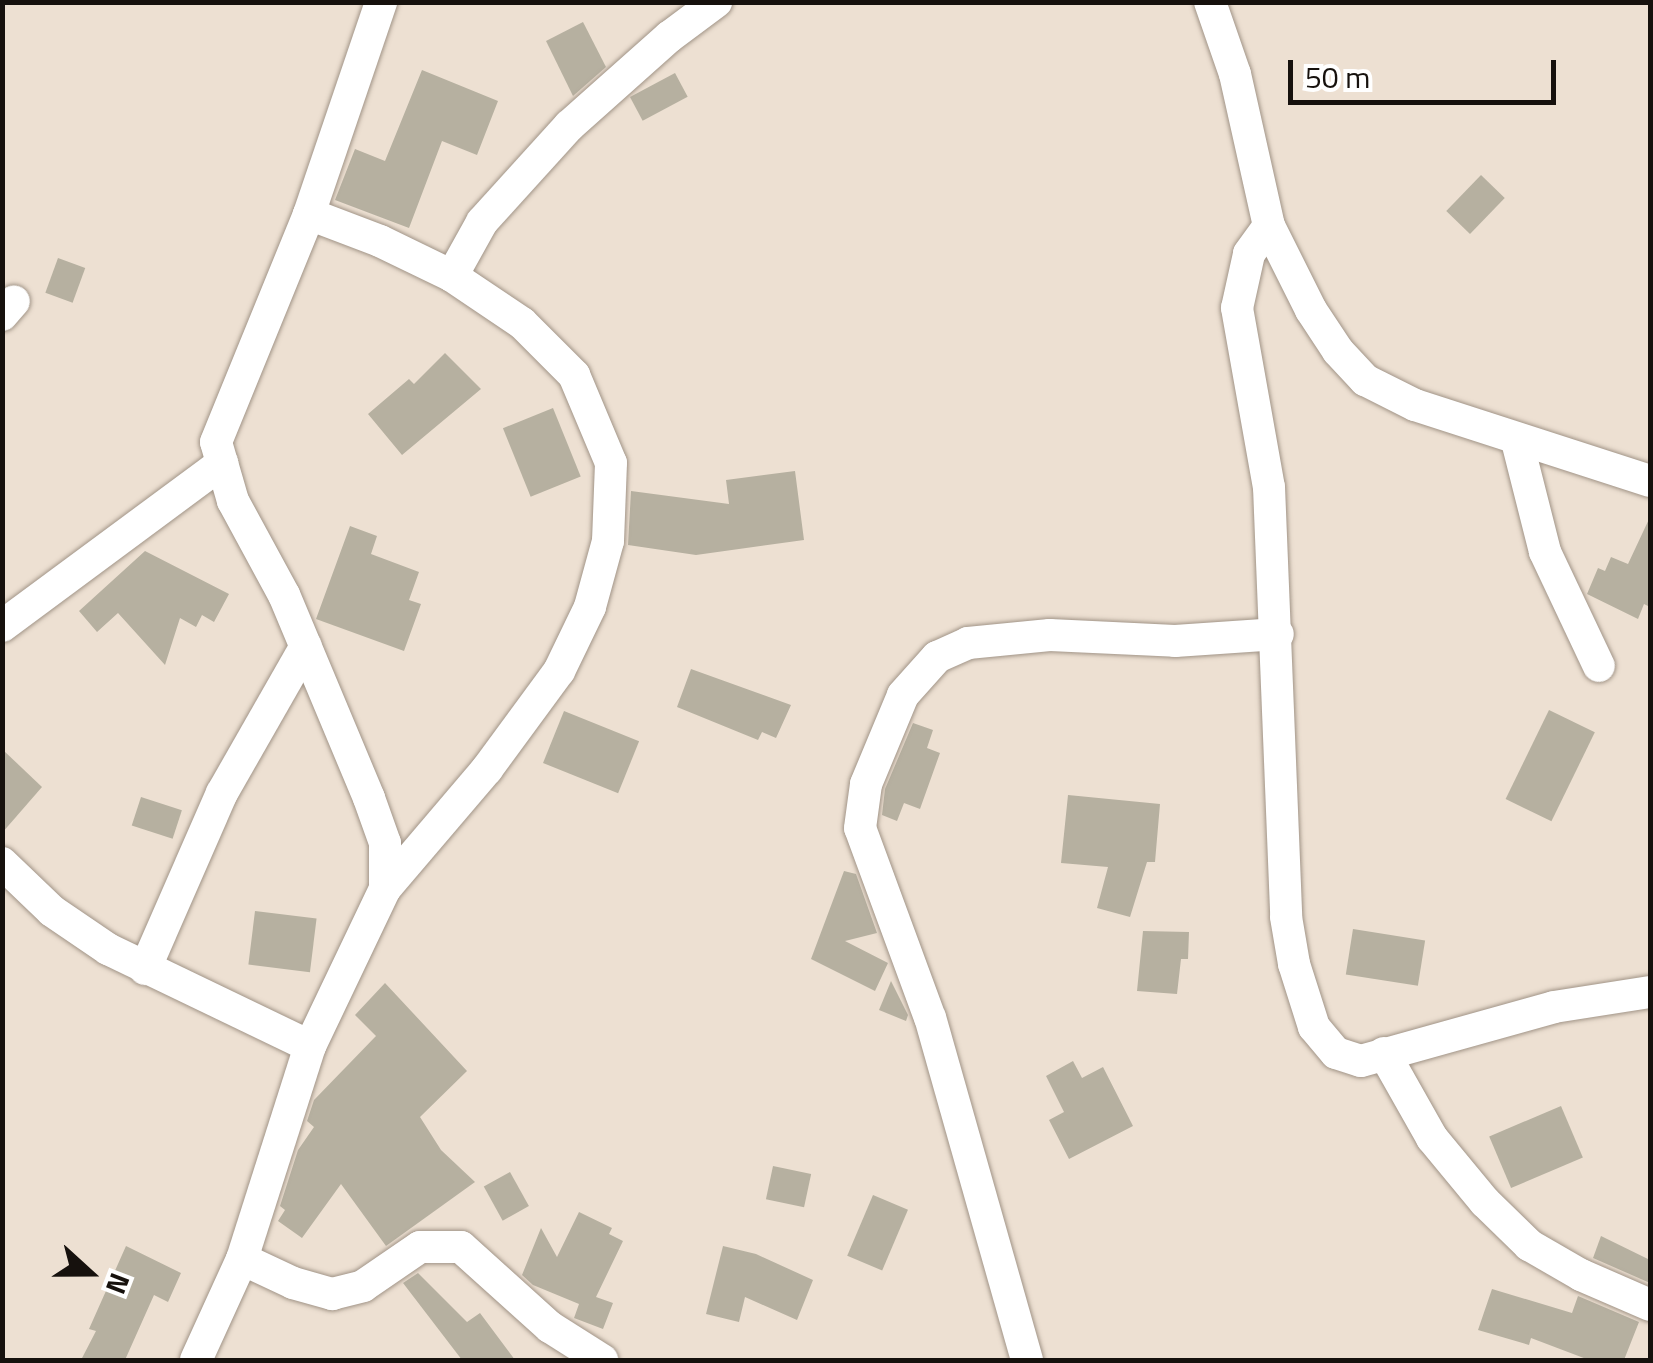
<!DOCTYPE html>
<style>
body{margin:0}
#map{position:relative;width:1653px;height:1363px;overflow:hidden;background:#ede0d2;font-family:"Titillium Web",sans-serif}
div>[style]{position:absolute}
.building>*{inset:0;background:#b6b0a0;transform-origin:0 0}
.roads{filter:drop-shadow(0 0 2px #a19487) drop-shadow(0 0 2px #a19487)}
.street>*{height:32px;margin:-16px;padding:0 16px;transform-origin:16px;border-radius:16px;background:#fff}
span{translate:-50% -50%;white-space:nowrap;text-align:center;line-height:1.15;-webkit-text-stroke:8px #fff;paint-order:stroke}
.frame{position:absolute;inset:0;border:5px solid #16110d;pointer-events:none}
.north{position:absolute;left:40px;top:1223px;width:100px;height:100px;-webkit-text-stroke:8px #fff;paint-order:stroke;rotate:111deg;font-size:28px;font-weight:700;line-height:40px;text-align:center;color:#16110d}
.north::after{content:'';display:block;margin:auto;width:35px;height:45px;background:#16110d;clip-path:polygon(50% 0,100% 100%,50% 72%,0 100%)}
.scale{position:absolute;left:1288px;top:60px;width:268px;height:45px;box-sizing:border-box;border:5px solid #16110d;border-top:0;padding-left:12px;font-size:30px;line-height:35px;white-space:nowrap;color:#16110d;-webkit-text-stroke:8px #fff;paint-order:stroke}
</style>
<div id="map">
<div class="building">
<i style="clip-path:polygon(583px 22px,606px 67px,573px 96px,546px 41px)"></i>
<i style="clip-path:polygon(422px 70px,498px 101px,477px 155px,442px 141px,409px 228px,335px 200px,355px 149px,385px 161px)"></i>
<i style="left:675px;top:73px;width:27px;height:51px;rotate:62deg"></i>
<i style="left:1481px;top:175px;width:33px;height:50px;rotate:44deg"></i>
<i style="left:58px;top:258px;width:29px;height:37px;rotate:20deg"></i>
<i style="clip-path:polygon(445px 353px,481px 389px,402px 455px,368px 414px,409px 379px,414px 384px)"></i>
<i style="left:553px;top:408px;width:74px;height:54px;rotate:68deg"></i>
<i style="clip-path:polygon(795px 471px,804px 540px,696px 555px,628px 545px,631px 491px,729px 504px,726px 480px)"></i>
<i style="clip-path:polygon(1650px 517px,1650px 607px,1644px 604px,1638px 619px,1587px 594px,1598px 568px,1605px 571px,1611px 557px,1628px 564px)"></i>
<i style="clip-path:polygon(350px 526px,377px 536px,371px 554px,419px 572px,409px 600px,421px 604px,404px 651px,316px 619px)"></i>
<i style="clip-path:polygon(145px 551px,229px 594px,214px 622px,202px 615px,196px 627px,180px 618px,165px 665px,118px 613px,97px 632px,79px 611px)"></i>
<i style="clip-path:polygon(691px 669px,791px 705px,776px 738px,762px 732px,758px 740px,677px 707px)"></i>
<i style="left:1549px;top:710px;width:51px;height:99px;rotate:26deg"></i>
<i style="left:564px;top:711px;width:81px;height:56px;rotate:22deg"></i>
<i style="clip-path:polygon(913px 723px,933px 730px,927px 748px,940px 753px,920px 809px,904px 803px,897px 821px,882px 815px,885px 789px)"></i>
<i style="clip-path:polygon(2px 749px,42px 787px,2px 833px)"></i>
<i style="clip-path:polygon(1068px 795px,1160px 804px,1155px 862px,1147px 862px,1130px 917px,1097px 908px,1108px 867px,1061px 863px)"></i>
<i style="left:141px;top:797px;width:43px;height:30px;rotate:18deg"></i>
<i style="clip-path:polygon(844px 871px,856px 874px,877px 933px,845px 941px,888px 963px,875px 991px,811px 959px)"></i>
<i style="left:255px;top:911px;width:62px;height:54px;rotate:7deg"></i>
<i style="left:1353px;top:929px;width:73px;height:46px;rotate:9deg"></i>
<i style="clip-path:polygon(1143px 931px,1189px 932px,1188px 959px,1181px 959px,1177px 994px,1137px 991px)"></i>
<i style="clip-path:polygon(891px 981px,908px 1015px,906px 1021px,879px 1010px)"></i>
<i style="clip-path:polygon(385px 983px,467px 1071px,420px 1117px,441px 1150px,475px 1182px,386px 1246px,341px 1184px,302px 1238px,278px 1221px,285px 1210px,280px 1206px,298px 1150px,314px 1127px,307px 1121px,314px 1100px,376px 1036px,355px 1015px)"></i>
<i style="clip-path:polygon(1073px 1061px,1082px 1078px,1103px 1067px,1133px 1126px,1069px 1159px,1049px 1120px,1064px 1112px,1046px 1076px)"></i>
<i style="left:1561px;top:1106px;width:56px;height:78px;rotate:67deg"></i>
<i style="left:773px;top:1166px;width:39px;height:34px;rotate:12deg"></i>
<i style="left:510px;top:1172px;width:39px;height:30px;rotate:61deg"></i>
<i style="left:873px;top:1195px;width:38px;height:66px;rotate:23deg"></i>
<i style="clip-path:polygon(579px 1212px,612px 1228px,609px 1234px,623px 1241px,596px 1297px,613px 1303px,603px 1329px,574px 1318px,579px 1304px,533px 1285px,522px 1275px,541px 1228px,557px 1257px)"></i>
<i style="clip-path:polygon(1601px 1236px,1650px 1260px,1650px 1283px,1593px 1258px)"></i>
<i style="clip-path:polygon(126px 1246px,181px 1273px,168px 1302px,154px 1295px,125px 1360px,81px 1360px,96px 1331px,89px 1329px)"></i>
<i style="clip-path:polygon(723px 1246px,756px 1254px,813px 1280px,797px 1320px,745px 1297px,739px 1322px,706px 1314px)"></i>
<i style="clip-path:polygon(418px 1273px,467px 1322px,480px 1313px,515px 1360px,462px 1360px,403px 1283px)"></i>
<i style="clip-path:polygon(1492px 1289px,1572px 1313px,1578px 1296px,1639px 1322px,1624px 1360px,1589px 1360px,1531px 1338px,1529px 1345px,1478px 1330px)"></i>
</div>
<div class="roads">
<div class="street">
<i style="left:1210px;top:2px;width:76px;rotate:70.9deg"></i>
<i style="left:1235px;top:74px;width:156px;rotate:77.4deg"></i>
<i style="left:1269px;top:226px;width:94px;rotate:63.4deg"></i>
<i style="left:1311px;top:310px;width:49px;rotate:56.6deg"></i>
<i style="left:1338px;top:351px;width:40px;rotate:47deg"></i>
<i style="left:1365px;top:380px;width:56px;rotate:26.6deg"></i>
<i style="left:1415px;top:405px;width:247px;rotate:17.9deg"></i>
<i style="left:309px;top:214px;width:76px;rotate:20.8deg"></i>
<i style="left:380px;top:241px;width:80px;rotate:25.9deg"></i>
<i style="left:452px;top:276px;width:84px;rotate:33.9deg"></i>
<i style="left:522px;top:323px;width:74px;rotate:45deg"></i>
<i style="left:574px;top:375px;width:95px;rotate:67.2deg"></i>
<i style="left:611px;top:463px;width:78px;rotate:92.2deg"></i>
<i style="left:608px;top:541px;width:68px;rotate:105.3deg"></i>
<i style="left:590px;top:607px;width:71px;rotate:115.8deg"></i>
<i style="left:559px;top:671px;width:122px;rotate:126.3deg"></i>
<i style="left:487px;top:769px;width:157px;rotate:130.4deg"></i>
<i style="left:1269px;top:226px;width:34px;rotate:126deg"></i>
<i style="left:1249px;top:254px;width:55px;rotate:102.5deg"></i>
<i style="left:1237px;top:308px;width:182px;rotate:79.9deg"></i>
<i style="left:1269px;top:487px;width:430px;rotate:87.7deg"></i>
<i style="left:1286px;top:917px;width:48px;rotate:80.3deg"></i>
<i style="left:1294px;top:964px;width:66px;rotate:72.4deg"></i>
<i style="left:1314px;top:1027px;width:34px;rotate:50deg"></i>
<i style="left:1336px;top:1053px;width:26px;rotate:18deg"></i>
<i style="left:1361px;top:1061px;width:200px;rotate:-15.6deg"></i>
<i style="left:1554px;top:1007px;width:97px;rotate:-8.9deg"></i>
<i style="left:452px;top:276px;width:62px;rotate:-60.9deg"></i>
<i style="left:482px;top:222px;width:130px;rotate:-47.8deg"></i>
<i style="left:569px;top:126px;width:134px;rotate:-41.7deg"></i>
<i style="left:669px;top:37px;width:59px;rotate:-36.7deg"></i>
<i style="left:2px;top:315px;width:18px;rotate:-49deg"></i>
<i style="left:1517px;top:441px;width:114px;rotate:75.8deg"></i>
<i style="left:1545px;top:552px;width:126px;rotate:64.7deg"></i>
<i style="left:2px;top:626px;width:274px;rotate:-36.5deg"></i>
<i style="left:2px;top:863px;width:69px;rotate:43.8deg"></i>
<i style="left:52px;top:911px;width:68px;rotate:34.2deg"></i>
<i style="left:108px;top:949px;width:224px;rotate:25.7deg"></i>
<i style="left:145px;top:969px;width:192px;rotate:-66.4deg"></i>
<i style="left:222px;top:793px;width:169px;rotate:-60.3deg"></i>
<i style="left:1384px;top:1053px;width:98px;rotate:60.5deg"></i>
<i style="left:1432px;top:1138px;width:83px;rotate:50.4deg"></i>
<i style="left:1485px;top:1202px;width:62px;rotate:44.3deg"></i>
<i style="left:1529px;top:1245px;width:60px;rotate:30deg"></i>
<i style="left:1581px;top:1275px;width:75px;rotate:23.5deg"></i>
<i style="left:242px;top:1259px;width:56px;rotate:25.2deg"></i>
<i style="left:293px;top:1283px;width:41px;rotate:15.8deg"></i>
<i style="left:332px;top:1294px;width:32px;rotate:-14deg"></i>
<i style="left:363px;top:1286px;width:69px;rotate:-34.4deg"></i>
<i style="left:420px;top:1247px;width:41px"></i>
<i style="left:461px;top:1247px;width:120px;rotate:42deg"></i>
<i style="left:550px;top:1327px;width:62px;rotate:32.4deg"></i>
<i style="left:196px;top:1360px;width:111px;rotate:-65.5deg"></i>
<i style="left:242px;top:1259px;width:224px;rotate:-72.3deg"></i>
<i style="left:310px;top:1046px;width:174px;rotate:-64.5deg"></i>
<i style="left:385px;top:889px;width:46px;rotate:-90deg"></i>
<i style="left:385px;top:843px;width:48px;rotate:-109.6deg"></i>
<i style="left:369px;top:798px;width:220px;rotate:-112.7deg"></i>
<i style="left:284px;top:595px;width:107px;rotate:-118.5deg"></i>
<i style="left:233px;top:501px;width:61px;rotate:-106.1deg"></i>
<i style="left:216px;top:442px;width:246px;rotate:-67.8deg"></i>
<i style="left:309px;top:214px;width:224px;rotate:-71.2deg"></i>
<i style="left:1027px;top:1360px;width:355px;rotate:-105.8deg"></i>
<i style="left:930px;top:1018px;width:202px;rotate:-110.2deg"></i>
<i style="left:860px;top:828px;width:44px;rotate:-82.2deg"></i>
<i style="left:866px;top:784px;width:96px;rotate:-67.4deg"></i>
<i style="left:903px;top:695px;width:51px;rotate:-48.2deg"></i>
<i style="left:937px;top:657px;width:34px;rotate:-24deg"></i>
<i style="left:968px;top:643px;width:82px;rotate:-5.6deg"></i>
<i style="left:1050px;top:635px;width:125px;rotate:2.7deg"></i>
<i style="left:1175px;top:641px;width:103px;rotate:-3.9deg"></i>
</div>
</div>
<div class="frame"></div>
<div class="north">N</div>
<div class="scale">50 m</div>
</div>
